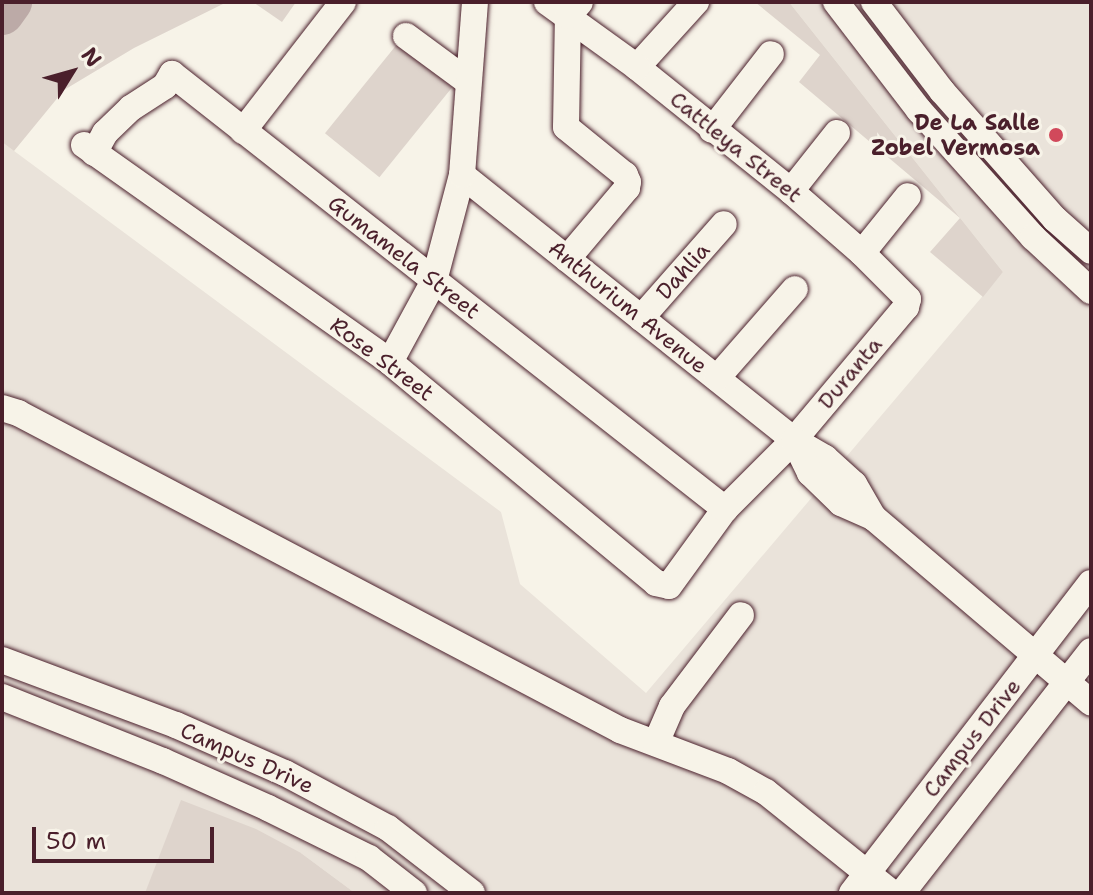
<!DOCTYPE html>
<style>
body{margin:0}
#map{position:relative;width:1093px;height:895px;overflow:hidden;background:#f7f3e8;font-family:"Shantell Sans",sans-serif}
div>[style]{position:absolute}
.built>*{inset:0;background:#eae3da}
.green>*{inset:0;background:#ded4cc;transform-origin:0 0}
.river>*{height:44px;margin:-22px;padding:0 22px;transform-origin:22px;border-radius:22px;background:#bcaaa7}
.roads{filter:drop-shadow(0 0 2px #4a1f2b) drop-shadow(0 0 2px #4a1f2b)}
.street>*{height:26px;margin:-13px;padding:0 13px;transform-origin:13px;border-radius:13px;background:#f7f3e8}
.dots>*{width:22px;height:22px;translate:-50% -50%;box-sizing:border-box;border:4px solid #f7f3e8;border-radius:50%}
span{translate:-50% -50%;white-space:nowrap;text-align:center;line-height:1.15;-webkit-text-stroke:6px #f7f3e8;paint-order:stroke}
.poi-label{font-size:22px;color:#4a1f2b;font-weight:700}
.right{translate:-100% -50%;text-align:right}
.street-label{font-size:22px;color:#4a1f2b}
.frame{position:absolute;inset:0;border:4px solid #4a1f2b;pointer-events:none}
.north{position:absolute;left:32px;top:32px;width:80px;height:80px;-webkit-text-stroke:6px #f7f3e8;paint-order:stroke;rotate:53deg;font-size:22px;font-weight:700;line-height:32px;text-align:center;color:#4a1f2b}
.north::after{content:'';display:block;margin:auto;width:28px;height:36px;background:#4a1f2b;clip-path:polygon(50% 0,100% 100%,50% 72%,0 100%)}
.scale{position:absolute;left:32px;top:827px;width:182px;height:36px;box-sizing:border-box;border:4px solid #4a1f2b;border-top:0;padding-left:10px;font-size:24px;line-height:28px;white-space:nowrap;color:#4a1f2b;-webkit-text-stroke:6px #f7f3e8;paint-order:stroke}
</style>
<div id="map">
<div class="built">
<i style="clip-path:polygon(789px 2px,1091px 2px,1091px 893px,355px 893px,301px 853px,275px 893px,2px 893px,2px 142px,501px 512px,520px 584px,646px 693px,1003px 272px)"></i>
</div>
<div class="green">
<i style="clip-path:polygon(2px 2px,227px 2px,134px 48px,64px 90px,14px 151px,2px 142px)"></i>
<i style="clip-path:polygon(253px 2px,296px 2px,282px 22px)"></i>
<i style="clip-path:polygon(755px 2px,789px 2px,1003px 272px,983px 297px,930px 252px,960px 218px,799px 82px,820px 55px)"></i>
<i style="left:398px;top:43px;width:70px;height:116px;rotate:39deg"></i>
<i style="clip-path:polygon(181px 800px,256px 829px,301px 853px,355px 893px,145px 893px)"></i>
</div>
<div class="river">
<i style="left:2px;top:13px;width:14px;rotate:-54deg"></i>
</div>
<div class="roads">
<div class="street">
<i style="left:836px;top:2px;width:136px;rotate:52.5deg"></i>
<i style="left:919px;top:110px;width:171px;rotate:48.1deg"></i>
<i style="left:1033px;top:237px;width:79px;rotate:43deg"></i>
<i style="left:874px;top:2px;width:112px;rotate:52.6deg"></i>
<i style="left:942px;top:91px;width:171px;rotate:48.6deg"></i>
<i style="left:1055px;top:219px;width:48px;rotate:41.6deg"></i>
<i style="left:406px;top:36px;width:76px;rotate:36.4deg"></i>
<i style="left:637px;top:67px;width:88px;rotate:-47.8deg"></i>
<i style="left:712px;top:130px;width:96px;rotate:-52.2deg"></i>
<i style="left:243px;top:131px;width:163px;rotate:-52.2deg"></i>
<i style="left:84px;top:145px;width:375px;rotate:35.3deg"></i>
<i style="left:390px;top:362px;width:346px;rotate:39.7deg"></i>
<i style="left:656px;top:583px;width:13px;rotate:13deg"></i>
<i style="left:669px;top:586px;width:95px;rotate:-54deg"></i>
<i style="left:725px;top:509px;width:98px;rotate:-45deg"></i>
<i style="left:794px;top:440px;width:174px;rotate:-49.9deg"></i>
<i style="left:906px;top:307px;width:8px;rotate:-76deg"></i>
<i style="left:908px;top:299px;width:65px;rotate:-135deg"></i>
<i style="left:862px;top:253px;width:94px;rotate:-138.9deg"></i>
<i style="left:791px;top:191px;width:198px;rotate:-141.2deg"></i>
<i style="left:637px;top:67px;width:111px;rotate:-144.2deg"></i>
<i style="left:94px;top:153px;width:23px;rotate:-61deg"></i>
<i style="left:105px;top:133px;width:36px;rotate:-44deg"></i>
<i style="left:131px;top:108px;width:40px;rotate:-32.9deg"></i>
<i style="left:165px;top:86px;width:14px;rotate:-60deg"></i>
<i style="left:172px;top:74px;width:704px;rotate:38.19deg"></i>
<i style="left:462px;top:175px;width:425px;rotate:38.6deg"></i>
<i style="left:794px;top:440px;width:36px;rotate:30deg"></i>
<i style="left:825px;top:458px;width:39px;rotate:42deg"></i>
<i style="left:854px;top:484px;width:39px;rotate:60deg"></i>
<i style="left:791px;top:191px;width:74px;rotate:-51.6deg"></i>
<i style="left:862px;top:253px;width:73px;rotate:-51.1deg"></i>
<i style="left:567px;top:259px;width:93px;rotate:-49.8deg"></i>
<i style="left:627px;top:188px;width:6px;rotate:-81deg"></i>
<i style="left:628px;top:182px;width:8px;rotate:-113deg"></i>
<i style="left:625px;top:175px;width:76px;rotate:-140.9deg"></i>
<i style="left:566px;top:127px;width:111px;rotate:-89deg"></i>
<i style="left:568px;top:16px;width:18px;rotate:-49deg"></i>
<i style="left:641px;top:318px;width:125px;rotate:-48.6deg"></i>
<i style="left:390px;top:362px;width:92px;rotate:-61.5deg"></i>
<i style="left:434px;top:281px;width:110px;rotate:-75.2deg"></i>
<i style="left:462px;top:175px;width:173px;rotate:-85.7deg"></i>
<i style="left:717px;top:378px;width:118px;rotate:-48.8deg"></i>
<i style="left:2px;top:408px;width:17px;rotate:17deg"></i>
<i style="left:18px;top:413px;width:680px;rotate:27.77deg"></i>
<i style="left:620px;top:730px;width:116px;rotate:20.8deg"></i>
<i style="left:728px;top:771px;width:43px;rotate:28.9deg"></i>
<i style="left:766px;top:792px;width:161px;rotate:38.7deg"></i>
<i style="left:794px;top:440px;width:37px;rotate:64deg"></i>
<i style="left:810px;top:473px;width:43px;rotate:44.1deg"></i>
<i style="left:841px;top:503px;width:36px;rotate:24deg"></i>
<i style="left:874px;top:518px;width:285px;rotate:40.4deg"></i>
<i style="left:2px;top:660px;width:186px;rotate:20.5deg"></i>
<i style="left:176px;top:725px;width:119px;rotate:23.8deg"></i>
<i style="left:285px;top:773px;width:117px;rotate:28.1deg"></i>
<i style="left:388px;top:828px;width:106px;rotate:37.7deg"></i>
<i style="left:2px;top:697px;width:173px;rotate:21.7deg"></i>
<i style="left:163px;top:761px;width:115px;rotate:24.1deg"></i>
<i style="left:268px;top:808px;width:113px;rotate:26.3deg"></i>
<i style="left:369px;top:858px;width:57px;rotate:37.9deg"></i>
<i style="left:656px;top:743px;width:40px;rotate:-66.6deg"></i>
<i style="left:672px;top:706px;width:114px;rotate:-52.8deg"></i>
<i style="left:852px;top:893px;width:391px;rotate:-52.4deg"></i>
<i style="left:902px;top:893px;width:307px;rotate:-52deg"></i>
</div>
</div>
<div class="dots">
<i style="left:1056px;top:135px;background:#d1495b"></i>
</div>
<div class="poi-label">
<span class="right" style="left:1040px;top:135px">De La Salle<br>Zobel Vermosa</span>
</div>
<div class="street-label">
<span style="left:736px;top:147px;rotate:39deg">Cattleya Street</span>
<span style="left:404px;top:257px;rotate:38deg">Gumamela Street</span>
<span style="left:683px;top:271px;rotate:-48deg">Dahlia</span>
<span style="left:628px;top:307px;rotate:39deg">Anthurium Avenue</span>
<span style="left:382px;top:359px;rotate:37deg">Rose Street</span>
<span style="left:850px;top:373px;rotate:-50deg">Duranta</span>
<span style="left:972px;top:738px;rotate:-52deg">Campus Drive</span>
<span style="left:247px;top:758px;rotate:24deg">Campus Drive</span>
</div>
<div class="frame"></div>
<div class="north">N</div>
<div class="scale">50 m</div>
</div>
